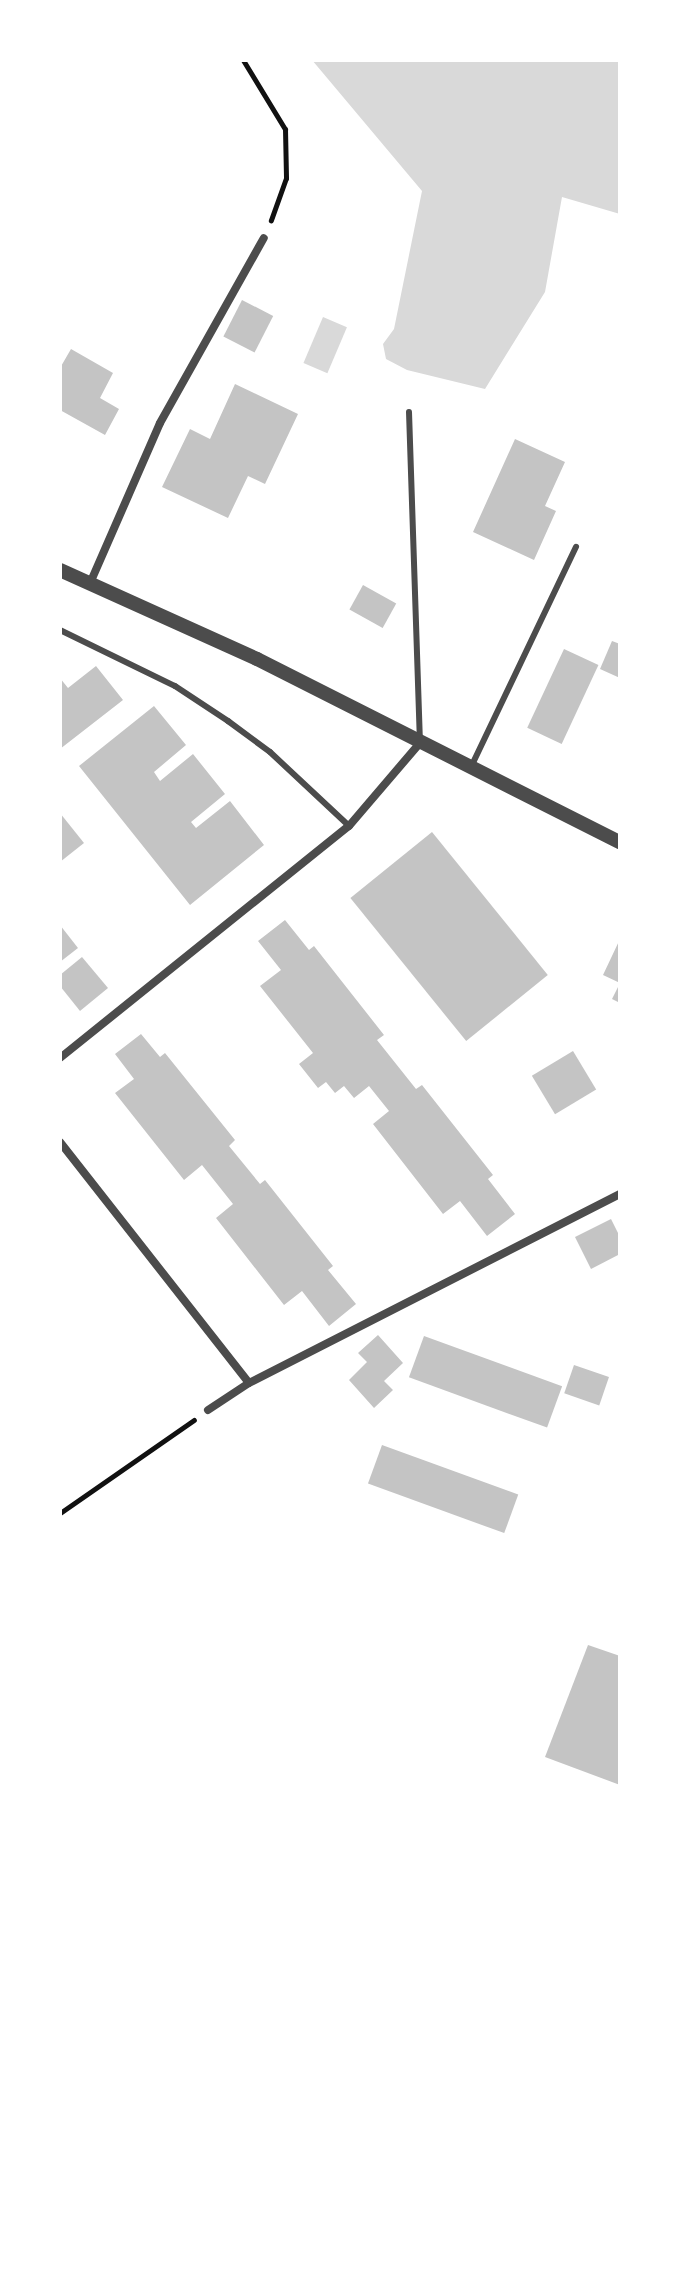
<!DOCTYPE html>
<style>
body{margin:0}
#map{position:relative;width:680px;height:2292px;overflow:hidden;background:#fff;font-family:Karla,sans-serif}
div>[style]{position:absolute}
.water>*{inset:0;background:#d9d9d9;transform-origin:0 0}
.building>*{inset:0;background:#c4c4c4;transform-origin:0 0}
.path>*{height:5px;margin:-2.5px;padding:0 2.5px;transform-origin:2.5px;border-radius:2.5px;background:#111}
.service>*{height:6px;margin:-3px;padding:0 3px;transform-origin:3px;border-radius:3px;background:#4c4c4c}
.minor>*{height:8px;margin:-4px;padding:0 4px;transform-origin:4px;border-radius:4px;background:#4c4c4c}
.tertiary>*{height:14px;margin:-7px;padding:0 7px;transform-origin:7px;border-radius:7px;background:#4c4c4c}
span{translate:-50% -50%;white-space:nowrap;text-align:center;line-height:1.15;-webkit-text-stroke:8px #fff;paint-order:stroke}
.frame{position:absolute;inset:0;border:62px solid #fff;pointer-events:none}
</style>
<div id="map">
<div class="water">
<i style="clip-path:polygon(312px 60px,620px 60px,620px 214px,562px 197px,545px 292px,485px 389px,407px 370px,386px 359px,383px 344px,394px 329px,422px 191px)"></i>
<i style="left:323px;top:317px;width:26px;height:50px;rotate:23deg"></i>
</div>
<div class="building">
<i style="left:242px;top:300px;width:35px;height:41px;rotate:27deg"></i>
<i style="clip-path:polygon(71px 349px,113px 373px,100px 398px,119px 409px,105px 435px,60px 410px,60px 368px)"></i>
<i style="clip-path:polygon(235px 384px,298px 414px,265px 484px,248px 476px,228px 518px,162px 487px,190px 429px,210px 439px)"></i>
<i style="clip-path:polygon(515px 439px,565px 462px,545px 506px,556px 511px,534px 560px,473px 532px)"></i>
<i style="left:363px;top:585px;width:38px;height:28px;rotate:29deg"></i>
<i style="clip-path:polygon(612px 641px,620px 644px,620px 678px,600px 669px)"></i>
<i style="left:564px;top:649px;width:38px;height:87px;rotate:25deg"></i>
<i style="clip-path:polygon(96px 666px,123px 700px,60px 749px,60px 678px,68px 688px)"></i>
<i style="clip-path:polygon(154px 706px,186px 745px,154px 772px,160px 781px,193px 754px,225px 794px,191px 822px,196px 828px,230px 801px,264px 845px,190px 905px,79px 766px)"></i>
<i style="clip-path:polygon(60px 813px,84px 843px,60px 862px)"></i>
<i style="left:432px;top:832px;width:184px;height:105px;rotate:51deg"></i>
<i style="clip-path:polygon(285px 920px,309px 950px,314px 946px,384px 1035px,377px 1040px,416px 1089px,422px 1085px,493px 1175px,488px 1179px,515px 1214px,487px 1236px,460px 1201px,443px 1214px,373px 1124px,389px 1111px,369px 1086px,354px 1098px,344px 1086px,335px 1093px,326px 1082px,318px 1088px,299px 1064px,313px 1053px,260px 986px,281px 970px,258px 941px)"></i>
<i style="clip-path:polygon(60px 925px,78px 948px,60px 962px)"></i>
<i style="clip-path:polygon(620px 939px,620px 1003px,612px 999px,620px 983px,603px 975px)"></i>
<i style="clip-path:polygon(82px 957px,108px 988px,80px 1011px,60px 986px,60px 975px)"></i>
<i style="clip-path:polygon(141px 1034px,160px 1057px,165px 1053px,235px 1140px,229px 1146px,260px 1184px,265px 1180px,333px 1266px,328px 1270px,356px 1304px,329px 1326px,302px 1291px,284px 1305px,216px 1218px,233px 1204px,202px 1165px,184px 1180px,115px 1093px,134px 1079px,115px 1054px)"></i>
<i style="left:573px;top:1051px;width:45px;height:48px;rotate:59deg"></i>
<i style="clip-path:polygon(611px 1219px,620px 1237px,620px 1254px,591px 1269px,575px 1237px)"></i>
<i style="clip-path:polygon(378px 1335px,403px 1363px,384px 1381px,393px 1390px,374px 1408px,349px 1380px,367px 1362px,358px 1353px)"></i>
<i style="left:424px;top:1336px;width:147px;height:44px;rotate:20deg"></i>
<i style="left:574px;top:1365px;width:37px;height:30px;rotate:19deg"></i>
<i style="left:382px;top:1445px;width:145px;height:41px;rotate:20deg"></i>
<i style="clip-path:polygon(588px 1645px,620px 1656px,620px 1785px,545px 1757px)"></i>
</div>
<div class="path">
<i style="left:243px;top:60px;width:81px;rotate:58.7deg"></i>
<i style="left:285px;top:129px;width:49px;rotate:88.8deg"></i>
<i style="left:286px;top:178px;width:45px;rotate:109.7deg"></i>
<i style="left:60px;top:1513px;width:163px;rotate:-34.8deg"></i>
</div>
<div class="service">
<i style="left:409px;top:412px;width:327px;rotate:88.1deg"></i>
<i style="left:60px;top:630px;width:128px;rotate:26deg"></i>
<i style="left:175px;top:686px;width:64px;rotate:33.4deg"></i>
<i style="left:228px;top:721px;width:52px;rotate:36.4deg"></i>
<i style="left:270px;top:752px;width:108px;rotate:43.1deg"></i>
<i style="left:471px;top:767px;width:244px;rotate:-64.5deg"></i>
</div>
<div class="minor">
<i style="left:91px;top:581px;width:172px;rotate:-66.4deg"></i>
<i style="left:160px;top:423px;width:212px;rotate:-60.7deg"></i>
<i style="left:60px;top:1058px;width:371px;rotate:-38.8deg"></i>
<i style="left:349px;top:826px;width:109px;rotate:-49.5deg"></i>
<i style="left:60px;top:1142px;width:306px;rotate:51.9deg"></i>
<i style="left:208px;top:1410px;width:49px;rotate:-33.4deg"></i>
<i style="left:249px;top:1383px;width:416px;rotate:-27deg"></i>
</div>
<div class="tertiary">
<i style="left:60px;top:570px;width:216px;rotate:24.3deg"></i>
<i style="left:257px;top:659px;width:407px;rotate:26.8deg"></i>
</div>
<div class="frame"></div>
</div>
